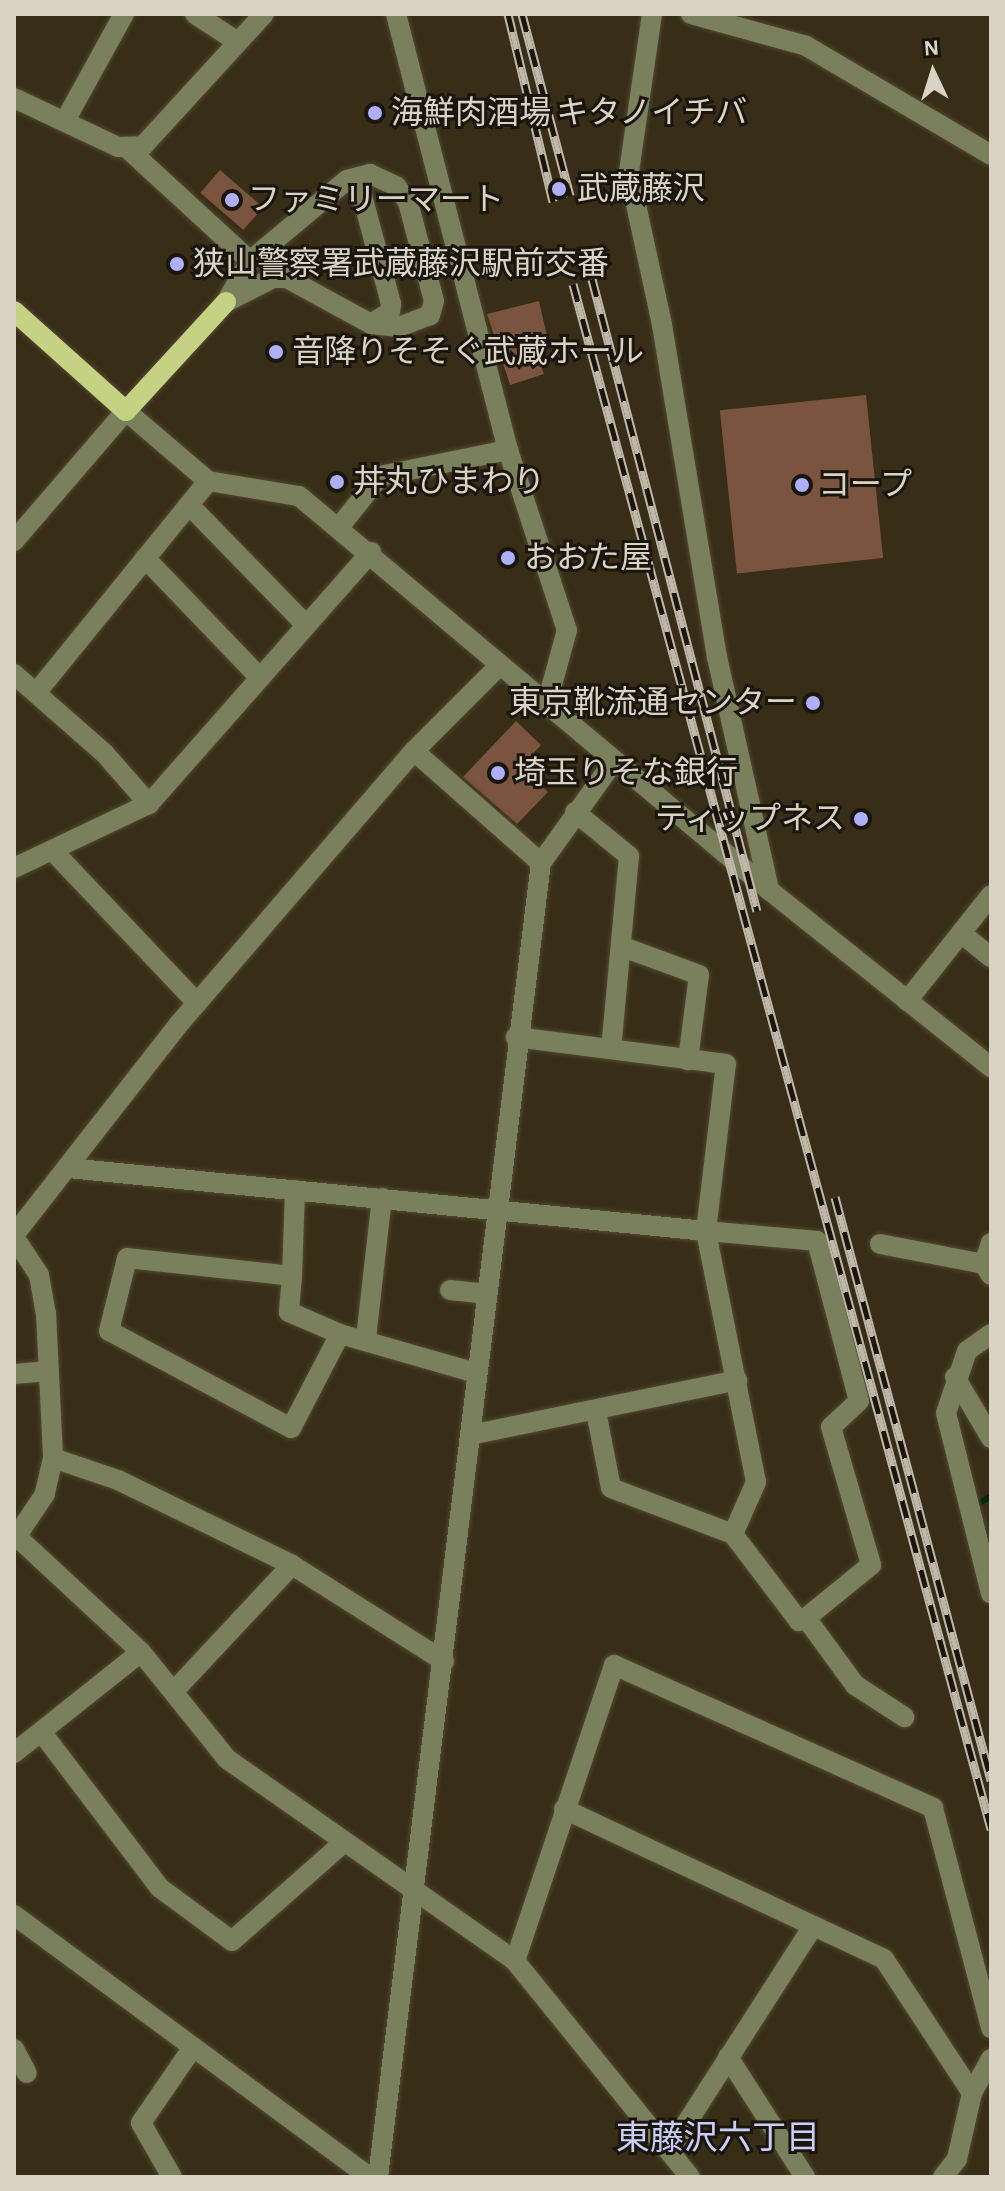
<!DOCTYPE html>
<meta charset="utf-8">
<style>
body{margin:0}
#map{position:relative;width:1005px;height:2191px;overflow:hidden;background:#382d17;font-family:"Alegreya Sans","Noto Sans JP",sans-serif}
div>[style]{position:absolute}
.stream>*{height:6px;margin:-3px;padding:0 3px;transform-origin:3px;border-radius:3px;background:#04260d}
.building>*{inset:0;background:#7a543e;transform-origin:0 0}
.roads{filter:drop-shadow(0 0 2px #524833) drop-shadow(0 0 2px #524833)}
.minor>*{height:20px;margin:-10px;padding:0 10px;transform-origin:10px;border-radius:10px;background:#7a805b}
.major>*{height:20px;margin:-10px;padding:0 10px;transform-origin:10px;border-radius:10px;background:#c5d183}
.rail>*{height:9px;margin-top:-4.5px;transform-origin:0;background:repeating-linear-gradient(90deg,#1b160d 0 18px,#bfb7a8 0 36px);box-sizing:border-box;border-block:2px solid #bfb7a8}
.dots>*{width:22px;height:22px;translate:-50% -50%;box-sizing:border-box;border:4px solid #1b160d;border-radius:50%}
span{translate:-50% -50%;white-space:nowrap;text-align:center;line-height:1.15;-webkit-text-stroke:6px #1b160d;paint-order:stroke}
.poi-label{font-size:32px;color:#dad3c5}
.left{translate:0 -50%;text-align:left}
.right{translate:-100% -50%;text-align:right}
.neighbourhood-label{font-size:34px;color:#cbcdf9}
.frame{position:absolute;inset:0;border:16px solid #dad3c5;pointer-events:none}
.north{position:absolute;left:893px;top:32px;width:80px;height:80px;-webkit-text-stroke:6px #1b160d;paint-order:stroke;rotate:356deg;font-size:22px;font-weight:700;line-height:32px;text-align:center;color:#dad3c5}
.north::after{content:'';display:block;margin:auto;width:28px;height:36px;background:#dad3c5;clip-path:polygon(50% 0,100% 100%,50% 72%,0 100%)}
</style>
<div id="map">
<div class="stream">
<i style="left:975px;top:1506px;width:19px;rotate:-32deg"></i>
</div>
<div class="building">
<i style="left:220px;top:170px;width:57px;height:30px;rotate:41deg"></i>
<i style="clip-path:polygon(539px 301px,547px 336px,532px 339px,544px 374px,510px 385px,487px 314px)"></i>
<i style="left:866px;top:395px;width:164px;height:147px;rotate:84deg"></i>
<i style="clip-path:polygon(516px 721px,541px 745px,521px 766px,548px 792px,517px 824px,463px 777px)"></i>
</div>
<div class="roads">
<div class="minor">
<i style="left:195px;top:14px;width:51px;rotate:33.1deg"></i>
<i style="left:396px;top:14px;width:450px;rotate:75.6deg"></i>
<i style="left:652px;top:14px;width:160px;rotate:98.3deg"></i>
<i style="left:629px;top:172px;width:157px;rotate:77.8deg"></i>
<i style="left:662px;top:325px;width:337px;rotate:80.6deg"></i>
<i style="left:717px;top:657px;width:239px;rotate:77.4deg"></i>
<i style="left:691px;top:14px;width:119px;rotate:15.5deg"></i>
<i style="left:806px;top:46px;width:215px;rotate:30.5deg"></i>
<i style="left:14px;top:98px;width:115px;rotate:25.2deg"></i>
<i style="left:118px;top:147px;width:25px;rotate:-2deg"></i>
<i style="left:143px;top:146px;width:179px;rotate:-47.5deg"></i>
<i style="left:66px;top:119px;width:120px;rotate:-61.1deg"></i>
<i style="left:129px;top:150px;width:164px;rotate:42.5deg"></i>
<i style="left:370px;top:174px;width:29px;rotate:25deg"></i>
<i style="left:396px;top:186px;width:20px;rotate:53deg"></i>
<i style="left:408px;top:202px;width:102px;rotate:75.3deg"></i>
<i style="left:434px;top:301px;width:15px;rotate:106deg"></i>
<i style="left:430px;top:315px;width:33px;rotate:159deg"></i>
<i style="left:399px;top:327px;width:28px;rotate:-174deg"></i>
<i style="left:371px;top:324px;width:96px;rotate:-151.3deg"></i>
<i style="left:287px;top:278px;width:14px;rotate:180deg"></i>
<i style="left:273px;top:278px;width:53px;rotate:152.9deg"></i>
<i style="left:226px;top:302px;width:48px;rotate:-59.7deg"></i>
<i style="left:250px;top:261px;width:126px;rotate:-39.9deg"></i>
<i style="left:347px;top:180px;width:24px;rotate:-15deg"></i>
<i style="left:347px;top:180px;width:15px;rotate:32deg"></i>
<i style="left:360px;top:188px;width:120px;rotate:75deg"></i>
<i style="left:391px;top:304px;width:8px;rotate:97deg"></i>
<i style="left:390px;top:312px;width:22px;rotate:148deg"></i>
<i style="left:189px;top:505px;width:168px;rotate:45.7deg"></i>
<i style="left:340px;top:526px;width:64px;rotate:-51.3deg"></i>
<i style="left:380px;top:476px;width:131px;rotate:-11.5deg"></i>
<i style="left:508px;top:450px;width:189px;rotate:71.9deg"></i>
<i style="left:567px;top:630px;width:76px;rotate:105.3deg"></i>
<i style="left:14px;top:541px;width:172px;rotate:-49.3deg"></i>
<i style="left:126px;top:411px;width:108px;rotate:40.5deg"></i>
<i style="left:208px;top:481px;width:92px;rotate:9.4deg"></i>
<i style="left:299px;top:496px;width:613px;rotate:39.97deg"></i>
<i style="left:769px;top:890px;width:284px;rotate:38.6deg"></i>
<i style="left:145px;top:558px;width:166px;rotate:46.2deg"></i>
<i style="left:499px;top:666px;width:120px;rotate:135deg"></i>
<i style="left:414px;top:751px;width:169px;rotate:41.4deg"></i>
<i style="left:14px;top:674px;width:121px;rotate:41.3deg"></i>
<i style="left:105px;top:754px;width:67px;rotate:48.7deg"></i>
<i style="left:36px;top:693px;width:273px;rotate:-50.9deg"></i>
<i style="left:575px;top:812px;width:70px;rotate:39.2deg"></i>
<i style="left:629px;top:856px;width:194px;rotate:95.3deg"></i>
<i style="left:52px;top:850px;width:211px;rotate:46.5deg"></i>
<i style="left:14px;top:868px;width:149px;rotate:-25.4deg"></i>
<i style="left:149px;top:804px;width:336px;rotate:-48.6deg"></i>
<i style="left:961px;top:933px;width:38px;rotate:39deg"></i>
<i style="left:623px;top:947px;width:81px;rotate:20.2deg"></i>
<i style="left:699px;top:975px;width:86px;rotate:97.4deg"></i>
<i style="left:907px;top:1001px;width:135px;rotate:-51.6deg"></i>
<i style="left:68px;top:1168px;width:641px;rotate:5.64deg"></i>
<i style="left:706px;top:1231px;width:111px;rotate:5.1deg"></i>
<i style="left:817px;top:1241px;width:165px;rotate:75.3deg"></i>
<i style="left:859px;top:1401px;width:38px;rotate:137deg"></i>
<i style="left:831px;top:1427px;width:144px;rotate:73.8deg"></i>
<i style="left:871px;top:1565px;width:84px;rotate:140.8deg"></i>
<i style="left:806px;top:1618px;width:8px;rotate:157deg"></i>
<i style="left:799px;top:1621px;width:109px;rotate:-127.2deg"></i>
<i style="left:733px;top:1534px;width:57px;rotate:-66.1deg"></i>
<i style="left:756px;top:1482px;width:256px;rotate:-101.3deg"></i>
<i style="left:706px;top:1231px;width:168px;rotate:-83.2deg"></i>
<i style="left:726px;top:1064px;width:212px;rotate:-172.7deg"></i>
<i style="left:14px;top:1235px;width:268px;rotate:-52deg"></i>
<i style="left:179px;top:1024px;width:360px;rotate:-49.3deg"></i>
<i style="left:14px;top:1237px;width:45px;rotate:56.7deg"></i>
<i style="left:39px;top:1275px;width:39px;rotate:80deg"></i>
<i style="left:46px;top:1313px;width:145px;rotate:87.2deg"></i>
<i style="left:53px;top:1458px;width:37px;rotate:103deg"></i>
<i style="left:45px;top:1494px;width:55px;rotate:124deg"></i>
<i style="left:880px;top:1244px;width:106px;rotate:10.9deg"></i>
<i style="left:984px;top:1264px;width:13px;rotate:58deg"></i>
<i style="left:984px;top:1264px;width:22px;rotate:-72deg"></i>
<i style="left:292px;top:1276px;width:86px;rotate:-88deg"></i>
<i style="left:450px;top:1290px;width:36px;rotate:6deg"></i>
<i style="left:340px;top:1334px;width:106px;rotate:117.5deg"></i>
<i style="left:291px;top:1428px;width:206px;rotate:-151.9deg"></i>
<i style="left:109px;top:1331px;width:75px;rotate:-76.1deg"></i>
<i style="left:127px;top:1258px;width:166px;rotate:6.2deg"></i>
<i style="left:292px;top:1276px;width:36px;rotate:95deg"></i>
<i style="left:289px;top:1312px;width:56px;rotate:23.3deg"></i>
<i style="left:340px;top:1334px;width:141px;rotate:16deg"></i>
<i style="left:991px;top:1334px;width:29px;rotate:145deg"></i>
<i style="left:967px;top:1351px;width:65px;rotate:108.7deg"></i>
<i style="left:946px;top:1413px;width:186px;rotate:76deg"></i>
<i style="left:366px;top:1338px;width:141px;rotate:-83.5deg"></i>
<i style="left:14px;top:1374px;width:35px;rotate:-5deg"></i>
<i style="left:955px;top:1377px;width:71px;rotate:59.5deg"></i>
<i style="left:596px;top:1411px;width:78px;rotate:79deg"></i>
<i style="left:611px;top:1488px;width:130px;rotate:20.7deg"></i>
<i style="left:470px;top:1435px;width:273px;rotate:-11.6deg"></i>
<i style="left:53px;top:1458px;width:69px;rotate:18.7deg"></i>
<i style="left:118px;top:1480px;width:194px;rotate:26deg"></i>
<i style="left:292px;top:1565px;width:180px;rotate:32.3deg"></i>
<i style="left:14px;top:1534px;width:173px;rotate:42.9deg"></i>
<i style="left:141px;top:1652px;width:137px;rotate:51.2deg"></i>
<i style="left:227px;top:1759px;width:352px;rotate:35deg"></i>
<i style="left:515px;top:1961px;width:278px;rotate:51deg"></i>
<i style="left:806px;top:1618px;width:83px;rotate:53.8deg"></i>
<i style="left:855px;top:1685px;width:59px;rotate:33.1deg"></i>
<i style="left:174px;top:1691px;width:173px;rotate:-46.9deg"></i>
<i style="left:43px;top:1734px;width:193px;rotate:52.8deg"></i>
<i style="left:160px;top:1888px;width:89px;rotate:36.4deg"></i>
<i style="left:232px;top:1941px;width:147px;rotate:-41.4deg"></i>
<i style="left:14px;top:1753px;width:162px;rotate:-38.5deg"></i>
<i style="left:564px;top:1809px;width:353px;rotate:25.1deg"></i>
<i style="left:884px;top:1959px;width:160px;rotate:56.7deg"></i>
<i style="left:14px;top:1915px;width:442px;rotate:36.4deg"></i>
<i style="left:515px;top:1961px;width:312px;rotate:-71.5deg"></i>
<i style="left:614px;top:1665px;width:350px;rotate:24.1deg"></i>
<i style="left:933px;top:1808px;width:228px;rotate:75.2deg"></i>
<i style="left:14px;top:2049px;width:27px;rotate:62deg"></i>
<i style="left:728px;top:2057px;width:143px;rotate:57.3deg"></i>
<i style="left:670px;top:2149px;width:265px;rotate:-57.3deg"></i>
<i style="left:172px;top:2177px;width:62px;rotate:-119.9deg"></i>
<i style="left:141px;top:2123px;width:92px;rotate:-55.6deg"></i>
<i style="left:378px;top:2177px;width:1324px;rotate:-82.93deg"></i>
<i style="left:541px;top:863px;width:125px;rotate:-54.4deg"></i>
<i style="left:943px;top:2177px;width:23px;rotate:-52deg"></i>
<i style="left:957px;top:2159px;width:68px;rotate:-77.2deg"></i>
<i style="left:972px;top:2093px;width:39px;rotate:-61deg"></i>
</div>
<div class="major">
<i style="left:14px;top:311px;width:150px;rotate:41.8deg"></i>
<i style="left:126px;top:411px;width:148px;rotate:-47.5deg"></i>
</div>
</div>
<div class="rail">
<i style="left:508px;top:14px;width:193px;rotate:76.5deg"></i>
<i style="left:522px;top:14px;width:188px;rotate:75.2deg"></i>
<i style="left:592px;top:279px;width:653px;rotate:75.37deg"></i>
<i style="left:573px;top:284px;width:1601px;rotate:74.86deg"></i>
<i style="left:835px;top:1197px;width:604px;rotate:75.02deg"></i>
</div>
<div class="dots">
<i style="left:375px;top:113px;background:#adaffb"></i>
<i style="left:559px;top:189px;background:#adaffb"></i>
<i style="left:232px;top:200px;background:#adaffb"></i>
<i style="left:177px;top:264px;background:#adaffb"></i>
<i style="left:276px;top:352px;background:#adaffb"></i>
<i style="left:337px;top:482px;background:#adaffb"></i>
<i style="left:802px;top:485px;background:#adaffb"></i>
<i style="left:508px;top:558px;background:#adaffb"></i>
<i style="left:813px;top:703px;background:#adaffb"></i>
<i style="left:498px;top:773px;background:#adaffb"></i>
<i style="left:861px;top:819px;background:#adaffb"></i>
</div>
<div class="poi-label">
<span class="left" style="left:391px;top:113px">海鮮肉酒場 キタノイチバ</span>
<span class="left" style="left:577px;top:189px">武蔵藤沢</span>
<span class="left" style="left:248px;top:200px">ファミリーマート</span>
<span class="left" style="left:193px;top:264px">狭山警察署武蔵藤沢駅前交番</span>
<span class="left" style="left:292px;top:352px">音降りそそぐ武蔵ホール</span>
<span class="left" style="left:353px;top:482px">丼丸ひまわり</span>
<span class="left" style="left:818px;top:485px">コープ</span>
<span class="left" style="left:524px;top:558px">おおた屋</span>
<span class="right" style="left:797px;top:703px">東京靴流通センター</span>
<span class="left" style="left:514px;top:773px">埼玉りそな銀行</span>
<span class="right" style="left:845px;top:819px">ティップネス</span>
</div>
<div class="neighbourhood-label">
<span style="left:718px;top:2140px">東藤沢六丁目</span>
</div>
<div class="frame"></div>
<div class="north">N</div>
</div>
